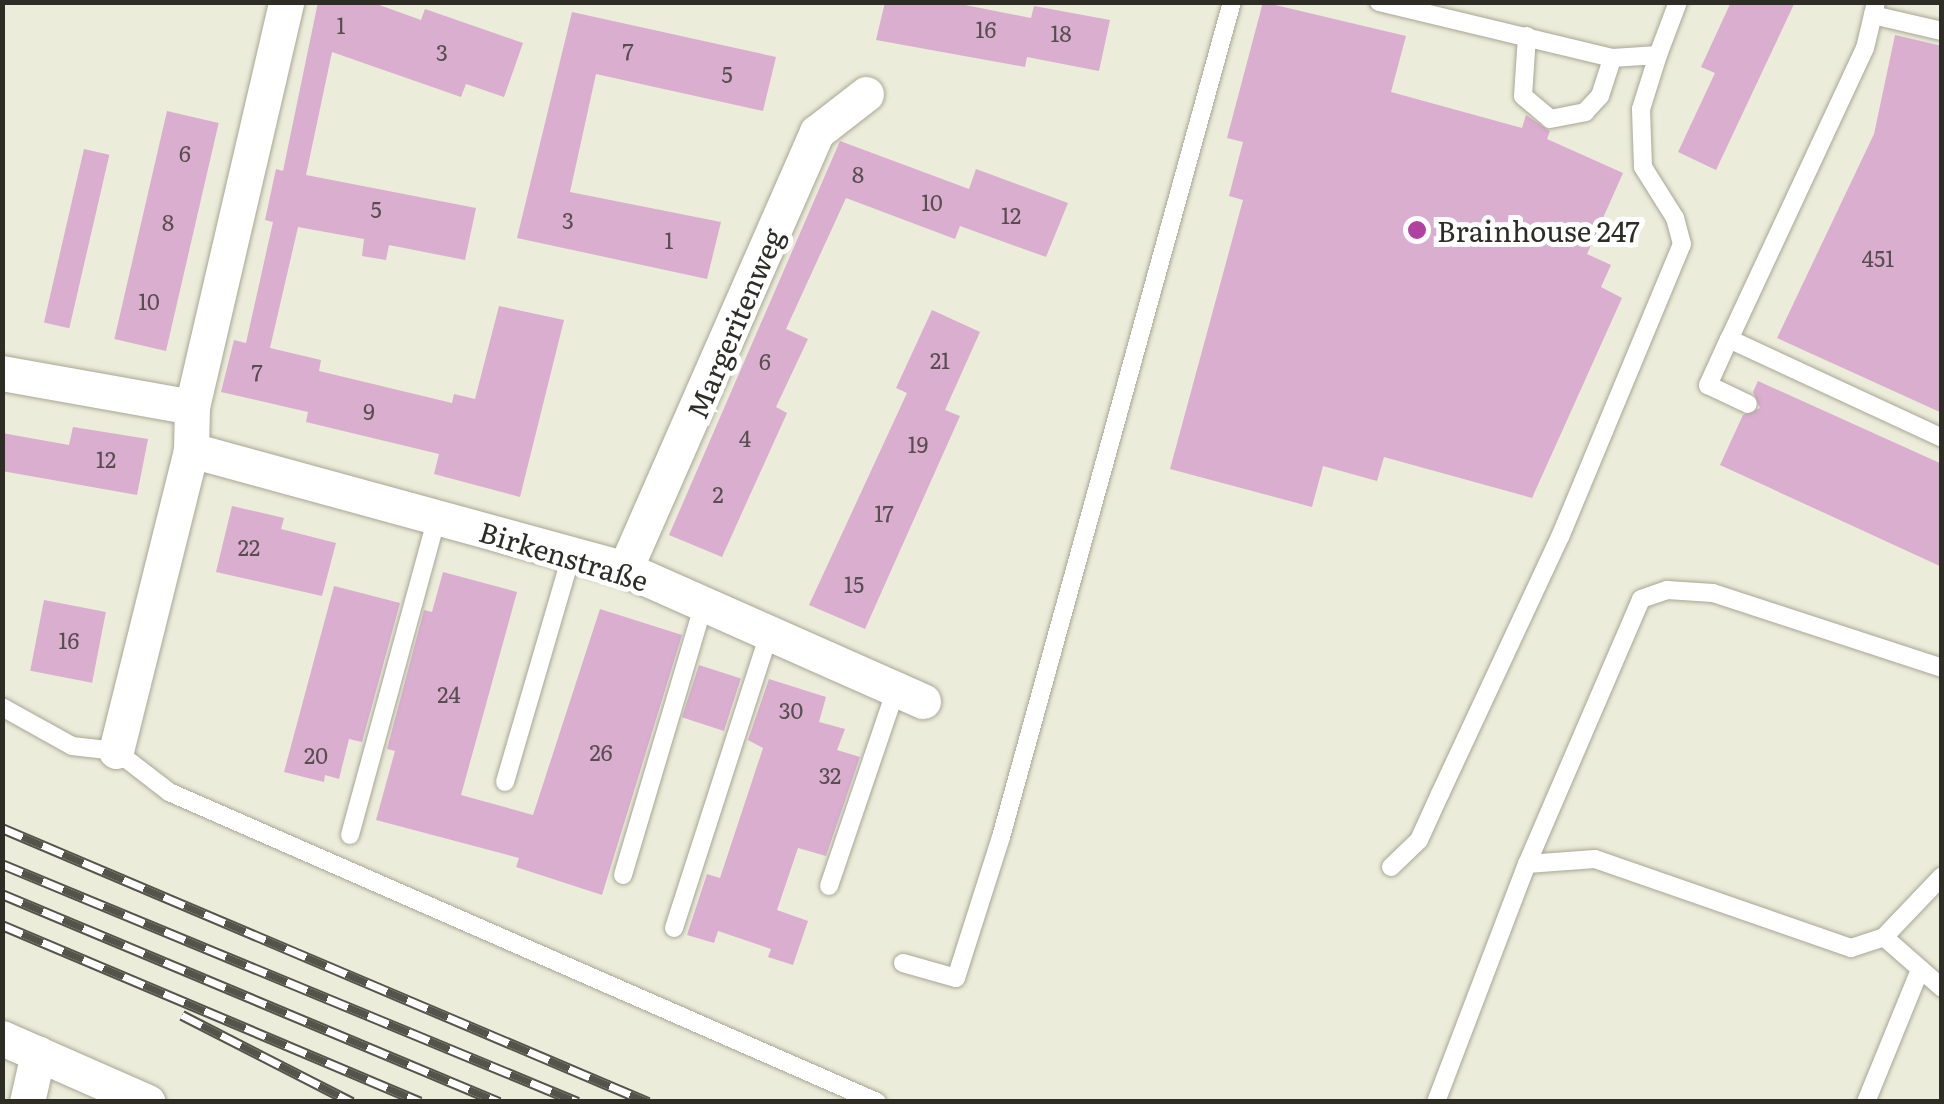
<!DOCTYPE html>
<meta charset="utf-8">
<style>
body{margin:0}
#map{position:relative;width:1944px;height:1104px;overflow:hidden;background:#ececda;font-family:Literata,serif}
div>[style]{position:absolute}
.building>*{inset:0;background:#d9aecf;transform-origin:0 0}
.roads{filter:drop-shadow(0 0 2px #a8a796) drop-shadow(0 0 2px #a8a796)}
.lane>*{height:18px;margin:-9px;padding:0 9px;transform-origin:9px;border-radius:9px;background:#fff}
.street>*{height:35px;margin:-17.5px;padding:0 17.5px;transform-origin:17.5px;border-radius:17.5px;background:#fff}
.rail>*{height:11px;margin-top:-5.5px;transform-origin:0;background:repeating-linear-gradient(90deg,#fff 0 22px,#54544b 0 44px);box-sizing:border-box;border-block:2px solid #54544b}
.dots>*{width:28px;height:28px;translate:-50% -50%;box-sizing:border-box;border:5px solid #fff;border-radius:50%}
span{translate:-50% -50%;white-space:nowrap;text-align:center;line-height:1.15;-webkit-text-stroke:10px #fff;paint-order:stroke}
.number-label{font-size:22px;color:#584d50}
.number-label span{-webkit-text-stroke-width:0}
.poi-label{font-size:28px;color:#2d2d26}
.left{translate:0 -50%;text-align:left}
.street-label{font-size:28px;color:#2d2d26}
.frame{position:absolute;inset:0;border:5px solid #2d2d26;pointer-events:none}
</style>
<div id="map">
<div class="building">
<i style="clip-path:polygon(318px 2px,371px 2px,421px 20px,425px 9px,523px 43px,504px 97px,466px 84px,461px 97px,332px 52px,306px 175px,476px 208px,465px 260px,389px 245px,386px 260px,362px 256px,364px 239px,298px 227px,270px 348px,321px 360px,319px 371px,452px 403px,454px 394px,475px 399px,499px 306px,564px 320px,520px 497px,434px 474px,439px 454px,306px 422px,308px 412px,221px 392px,234px 340px,246px 343px,273px 222px,265px 220px,276px 169px,283px 171px)"></i>
<i style="clip-path:polygon(885px 2px,950px 2px,1031px 18px,1034px 6px,1110px 20px,1099px 71px,1027px 57px,1025px 67px,876px 40px)"></i>
<i style="clip-path:polygon(1263px 2px,1406px 36px,1391px 92px,1522px 128px,1526px 115px,1550px 131px,1547px 139px,1623px 173px,1587px 254px,1611px 265px,1601px 287px,1622px 298px,1532px 498px,1384px 457px,1377px 481px,1323px 466px,1312px 507px,1170px 469px,1243px 200px,1229px 196px,1243px 142px,1227px 138px)"></i>
<i style="clip-path:polygon(1731px 2px,1795px 2px,1716px 170px,1678px 152px,1715px 73px,1701px 67px)"></i>
<i style="clip-path:polygon(572px 12px,776px 57px,763px 111px,596px 74px,570px 192px,721px 222px,707px 279px,517px 238px)"></i>
<i style="clip-path:polygon(1895px 35px,1942px 46px,1942px 413px,1777px 338px,1874px 134px)"></i>
<i style="left:167px;top:111px;width:53px;height:234px;rotate:13deg"></i>
<i style="clip-path:polygon(840px 141px,969px 189px,976px 169px,1068px 203px,1046px 257px,960px 226px,955px 239px,846px 198px,786px 329px,808px 339px,776px 407px,787px 413px,722px 557px,669px 535px)"></i>
<i style="left:84px;top:149px;width:26px;height:178px;rotate:13deg"></i>
<i style="clip-path:polygon(932px 310px,980px 332px,945px 410px,960px 416px,865px 629px,809px 605px,907px 393px,896px 388px)"></i>
<i style="clip-path:polygon(1758px 381px,1942px 464px,1942px 567px,1720px 465px,1743px 415px,1760px 408px,1753px 392px)"></i>
<i style="clip-path:polygon(73px 427px,148px 439px,137px 495px,2px 471px,2px 433px,69px 445px)"></i>
<i style="clip-path:polygon(232px 506px,284px 518px,281px 529px,336px 543px,322px 596px,216px 572px)"></i>
<i style="clip-path:polygon(443px 572px,517px 592px,461px 795px,533px 815px,600px 609px,682px 635px,602px 895px,516px 867px,519px 858px,376px 820px,395px 751px,387px 749px,424px 610px,432px 612px)"></i>
<i style="clip-path:polygon(334px 586px,400px 603px,362px 742px,349px 739px,339px 779px,325px 775px,324px 782px,284px 772px)"></i>
<i style="left:44px;top:600px;width:63px;height:72px;rotate:11deg"></i>
<i style="left:699px;top:665px;width:44px;height:55px;rotate:18deg"></i>
<i style="clip-path:polygon(769px 679px,826px 697px,819px 722px,845px 729px,837px 750px,860px 757px,826px 856px,798px 848px,777px 910px,808px 921px,793px 965px,768px 957px,771px 949px,718px 931px,714px 943px,687px 935px,707px 874px,720px 878px,763px 748px,748px 740px)"></i>
</div>
<div class="roads">
<div class="lane">
<i style="left:1379px;top:2px;width:240px;rotate:13.5deg"></i>
<i style="left:1612px;top:58px;width:46px;rotate:-3.7deg"></i>
<i style="left:1658px;top:55px;width:57px;rotate:-69.3deg"></i>
<i style="left:1876px;top:2px;width:47px;rotate:103.4deg"></i>
<i style="left:1865px;top:48px;width:321px;rotate:115deg"></i>
<i style="left:1729px;top:339px;width:235px;rotate:24.9deg"></i>
<i style="left:1873px;top:15px;width:71px;rotate:13.1deg"></i>
<i style="left:1527px;top:36px;width:60px;rotate:93.8deg"></i>
<i style="left:1523px;top:96px;width:35px;rotate:40deg"></i>
<i style="left:1550px;top:119px;width:36px;rotate:-11deg"></i>
<i style="left:1585px;top:112px;width:22px;rotate:-47deg"></i>
<i style="left:1600px;top:96px;width:40px;rotate:-72deg"></i>
<i style="left:1729px;top:339px;width:51px;rotate:114.5deg"></i>
<i style="left:1708px;top:385px;width:44px;rotate:25.4deg"></i>
<i style="left:2px;top:707px;width:80px;rotate:29.1deg"></i>
<i style="left:72px;top:746px;width:44px;rotate:6.5deg"></i>
<i style="left:116px;top:751px;width:67px;rotate:37.7deg"></i>
<i style="left:169px;top:792px;width:773px;rotate:23.65deg"></i>
<i style="left:505px;top:782px;width:239px;rotate:-73.7deg"></i>
<i style="left:350px;top:835px;width:331px;rotate:-74.7deg"></i>
<i style="left:1527px;top:864px;width:68px;rotate:-4.2deg"></i>
<i style="left:1595px;top:859px;width:271px;rotate:19.2deg"></i>
<i style="left:1851px;top:948px;width:35px;rotate:-18deg"></i>
<i style="left:1884px;top:937px;width:84px;rotate:-46.4deg"></i>
<i style="left:1391px;top:867px;width:39px;rotate:-44deg"></i>
<i style="left:1419px;top:840px;width:51px;rotate:-65.5deg"></i>
<i style="left:1440px;top:794px;width:284px;rotate:-65deg"></i>
<i style="left:1560px;top:537px;width:317px;rotate:-67.4deg"></i>
<i style="left:1682px;top:244px;width:27px;rotate:-105deg"></i>
<i style="left:1675px;top:218px;width:60px;rotate:-122.1deg"></i>
<i style="left:1643px;top:167px;width:58px;rotate:-92deg"></i>
<i style="left:1641px;top:109px;width:57px;rotate:-72.5deg"></i>
<i style="left:623px;top:875px;width:283px;rotate:-73.4deg"></i>
<i style="left:829px;top:886px;width:208px;rotate:-71.2deg"></i>
<i style="left:674px;top:928px;width:310px;rotate:-72.1deg"></i>
<i style="left:1884px;top:937px;width:77px;rotate:41.3deg"></i>
<i style="left:903px;top:963px;width:55px;rotate:15.8deg"></i>
<i style="left:956px;top:978px;width:148px;rotate:-72.3deg"></i>
<i style="left:1001px;top:837px;width:866px;rotate:-74.54deg"></i>
<i style="left:1436px;top:1102px;width:255px;rotate:-69.1deg"></i>
<i style="left:1527px;top:864px;width:288px;rotate:-66.7deg"></i>
<i style="left:1641px;top:599px;width:28px;rotate:-19deg"></i>
<i style="left:1667px;top:590px;width:46px;rotate:3.7deg"></i>
<i style="left:1713px;top:593px;width:241px;rotate:18.1deg"></i>
<i style="left:1866px;top:1102px;width:143px;rotate:-67.8deg"></i>
</div>
<div class="street">
<i style="left:2px;top:373px;width:193px;rotate:10.1deg"></i>
<i style="left:191px;top:450px;width:450px;rotate:15.3deg"></i>
<i style="left:625px;top:569px;width:326px;rotate:23.9deg"></i>
<i style="left:625px;top:569px;width:477px;rotate:-66.3deg"></i>
<i style="left:817px;top:132px;width:62px;rotate:-37.8deg"></i>
<i style="left:116px;top:751px;width:310px;rotate:-76deg"></i>
<i style="left:191px;top:450px;width:43px;rotate:-88.7deg"></i>
<i style="left:192px;top:407px;width:416px;rotate:-76.9deg"></i>
<i style="left:2px;top:1038px;width:159px;rotate:23.7deg"></i>
<i style="left:27px;top:1102px;width:50px;rotate:-77.3deg"></i>
</div>
</div>
<div class="rail">
<i style="left:2px;top:828px;width:702px;rotate:22.98deg"></i>
<i style="left:2px;top:864px;width:623px;rotate:22.45deg"></i>
<i style="left:2px;top:894px;width:539px;rotate:22.71deg"></i>
<i style="left:2px;top:925px;width:454px;rotate:22.9deg"></i>
<i style="left:182px;top:1015px;width:191px;rotate:27.1deg"></i>
</div>
<div class="dots">
<i style="left:1417px;top:230px;background:#b2429f"></i>
</div>
<div class="number-label">
<span style="left:341px;top:25px">1</span>
<span style="left:986px;top:29px">16</span>
<span style="left:1061px;top:33px">18</span>
<span style="left:628px;top:51px">7</span>
<span style="left:442px;top:52px">3</span>
<span style="left:727px;top:74px">5</span>
<span style="left:185px;top:153px">6</span>
<span style="left:858px;top:174px">8</span>
<span style="left:932px;top:202px">10</span>
<span style="left:376px;top:209px">5</span>
<span style="left:1011px;top:215px">12</span>
<span style="left:568px;top:220px">3</span>
<span style="left:168px;top:222px">8</span>
<span style="left:669px;top:240px">1</span>
<span style="left:1878px;top:258px">451</span>
<span style="left:149px;top:301px">10</span>
<span style="left:940px;top:360px">21</span>
<span style="left:765px;top:361px">6</span>
<span style="left:257px;top:372px">7</span>
<span style="left:369px;top:411px">9</span>
<span style="left:745px;top:438px">4</span>
<span style="left:918px;top:444px">19</span>
<span style="left:106px;top:459px">12</span>
<span style="left:718px;top:494px">2</span>
<span style="left:884px;top:513px">17</span>
<span style="left:249px;top:547px">22</span>
<span style="left:854px;top:584px">15</span>
<span style="left:69px;top:640px">16</span>
<span style="left:449px;top:694px">24</span>
<span style="left:791px;top:710px">30</span>
<span style="left:601px;top:752px">26</span>
<span style="left:316px;top:755px">20</span>
<span style="left:830px;top:775px">32</span>
</div>
<div class="poi-label">
<span class="left" style="left:1437px;top:230px">Brainhouse 247</span>
</div>
<div class="street-label">
<span style="left:734px;top:323px;rotate:-67deg">Margeritenweg</span>
<span style="left:564px;top:555px;rotate:17deg">Birkenstraße</span>
</div>
<div class="frame"></div>
</div>
